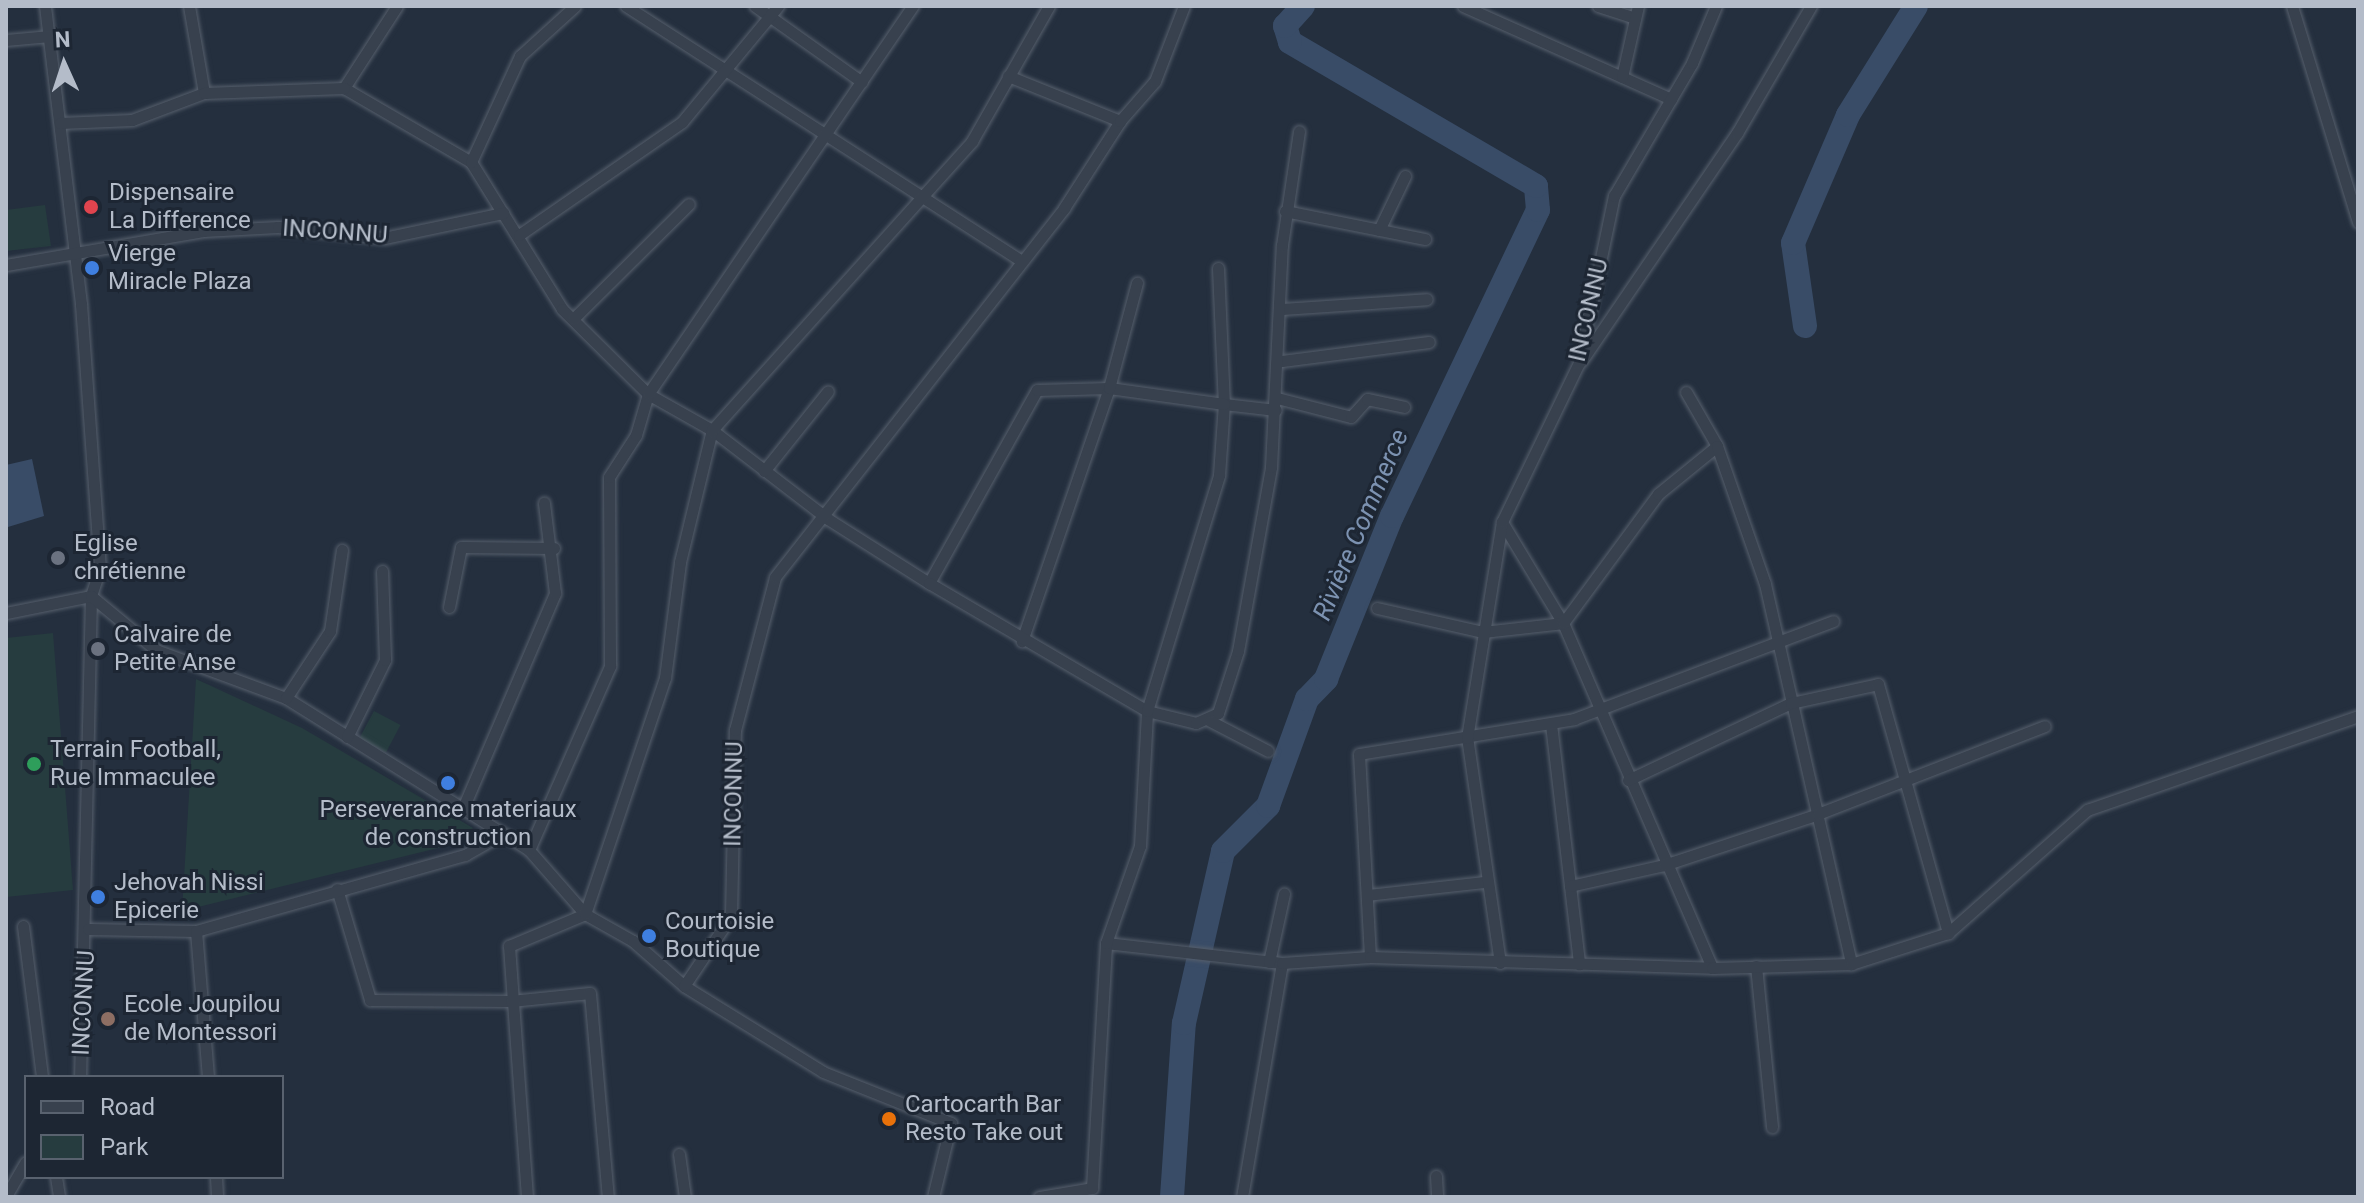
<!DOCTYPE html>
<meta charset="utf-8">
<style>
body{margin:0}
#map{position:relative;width:2364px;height:1203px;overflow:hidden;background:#242f3e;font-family:Roboto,sans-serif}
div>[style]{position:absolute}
.green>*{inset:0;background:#263c3f;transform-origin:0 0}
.water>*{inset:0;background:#394c67}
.river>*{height:24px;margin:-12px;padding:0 12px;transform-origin:12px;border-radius:12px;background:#394c67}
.roads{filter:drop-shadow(0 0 2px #565f6c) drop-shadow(0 0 2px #565f6c)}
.street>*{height:11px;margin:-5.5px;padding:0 5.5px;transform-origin:5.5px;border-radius:5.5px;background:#38414e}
.dots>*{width:22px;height:22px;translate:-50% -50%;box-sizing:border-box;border:4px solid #1d2633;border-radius:50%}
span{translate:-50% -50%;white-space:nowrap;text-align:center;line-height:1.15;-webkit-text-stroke:6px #1d2633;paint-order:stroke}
.poi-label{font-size:24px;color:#b4bcc9}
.left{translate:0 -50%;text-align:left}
.street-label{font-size:24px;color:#b4bcc9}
.water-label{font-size:26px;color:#7c92b1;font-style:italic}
.frame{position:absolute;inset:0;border:8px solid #b4bcc9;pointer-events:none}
.legend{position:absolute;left:24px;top:1075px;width:260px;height:104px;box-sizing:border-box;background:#1d2633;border:2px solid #59626f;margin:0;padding:10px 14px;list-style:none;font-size:24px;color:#b4bcc9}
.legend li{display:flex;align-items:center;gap:16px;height:40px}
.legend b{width:40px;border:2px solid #59626f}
.north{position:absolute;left:24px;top:24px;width:80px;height:80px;-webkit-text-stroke:6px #1d2633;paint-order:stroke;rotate:357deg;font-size:22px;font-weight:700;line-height:32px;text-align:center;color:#b4bcc9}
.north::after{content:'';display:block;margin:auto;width:28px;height:36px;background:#b4bcc9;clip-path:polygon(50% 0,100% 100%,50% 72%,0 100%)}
</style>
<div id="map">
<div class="green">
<i style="clip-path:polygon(45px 205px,51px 246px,6px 251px,6px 210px)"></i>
<i style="clip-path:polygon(53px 633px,73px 890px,6px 897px,6px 638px)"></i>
<i style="clip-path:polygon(196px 679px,302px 728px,473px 828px,442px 847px,182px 911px)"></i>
<i style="left:374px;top:711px;width:30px;height:31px;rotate:28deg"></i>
</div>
<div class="water">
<i style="clip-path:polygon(32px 459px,44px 516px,8px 527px,6px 465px)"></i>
</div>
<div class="river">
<i style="left:1805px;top:326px;width:84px;rotate:-98.2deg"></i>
<i style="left:1793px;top:243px;width:139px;rotate:-66.7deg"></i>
<i style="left:1848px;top:115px;width:128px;rotate:-58deg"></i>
<i style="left:1172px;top:1197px;width:174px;rotate:-86.1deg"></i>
<i style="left:1184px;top:1023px;width:176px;rotate:-77.2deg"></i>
<i style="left:1223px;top:851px;width:64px;rotate:-45deg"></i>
<i style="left:1268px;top:806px;width:114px;rotate:-70deg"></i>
<i style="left:1307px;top:699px;width:28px;rotate:-46deg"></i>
<i style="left:1326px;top:679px;width:176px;rotate:-68deg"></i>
<i style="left:1392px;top:516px;width:339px;rotate:-64.5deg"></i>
<i style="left:1538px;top:210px;width:24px;rotate:-95deg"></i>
<i style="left:1536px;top:186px;width:285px;rotate:-149.7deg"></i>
<i style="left:1290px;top:42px;width:17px;rotate:-107deg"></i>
<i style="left:1285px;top:26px;width:27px;rotate:-48deg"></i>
</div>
<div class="roads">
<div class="street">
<i style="left:45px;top:6px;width:300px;rotate:83.1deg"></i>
<i style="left:81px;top:304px;width:265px;rotate:85.9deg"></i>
<i style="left:100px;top:568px;width:29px;rotate:108deg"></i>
<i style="left:91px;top:596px;width:481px;rotate:91.3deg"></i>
<i style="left:189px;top:6px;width:88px;rotate:80.2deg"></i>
<i style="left:397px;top:6px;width:98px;rotate:122.9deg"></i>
<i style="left:344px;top:88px;width:147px;rotate:30.2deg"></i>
<i style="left:471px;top:162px;width:173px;rotate:58.2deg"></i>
<i style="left:562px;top:309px;width:121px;rotate:44.7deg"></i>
<i style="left:648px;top:394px;width:73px;rotate:29.4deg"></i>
<i style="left:712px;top:430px;width:146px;rotate:37.5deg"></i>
<i style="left:828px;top:519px;width:120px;rotate:32.4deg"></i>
<i style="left:929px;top:583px;width:221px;rotate:-60.8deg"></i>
<i style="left:1037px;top:390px;width:72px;rotate:-1.6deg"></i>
<i style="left:1109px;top:388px;width:268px;rotate:109deg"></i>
<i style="left:626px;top:6px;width:470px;rotate:32.8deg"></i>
<i style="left:755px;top:6px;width:131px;rotate:35.4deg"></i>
<i style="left:1463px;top:6px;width:228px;rotate:24.1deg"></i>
<i style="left:1598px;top:6px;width:39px;rotate:18deg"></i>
<i style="left:2292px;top:6px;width:226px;rotate:73deg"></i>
<i style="left:6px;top:40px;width:44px;rotate:-5.2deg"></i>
<i style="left:1008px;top:76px;width:121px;rotate:21.9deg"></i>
<i style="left:1622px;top:77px;width:73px;rotate:-77.3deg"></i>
<i style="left:60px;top:123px;width:72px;rotate:-2.4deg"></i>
<i style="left:132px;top:120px;width:77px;rotate:-20.6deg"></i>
<i style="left:204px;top:93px;width:140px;rotate:-2deg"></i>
<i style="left:471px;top:162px;width:117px;rotate:-65.2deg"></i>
<i style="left:520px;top:56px;width:74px;rotate:-42.3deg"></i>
<i style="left:1285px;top:211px;width:143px;rotate:11.3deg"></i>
<i style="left:1379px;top:230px;width:60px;rotate:-64.3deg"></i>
<i style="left:519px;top:235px;width:198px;rotate:-34.7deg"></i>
<i style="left:682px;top:122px;width:151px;rotate:-50.4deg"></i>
<i style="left:6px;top:265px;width:200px;rotate:-9.8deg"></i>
<i style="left:203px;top:231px;width:75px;rotate:-3.1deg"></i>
<i style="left:278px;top:227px;width:107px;rotate:5.9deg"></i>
<i style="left:384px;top:238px;width:122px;rotate:-11.9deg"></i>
<i style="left:1218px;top:268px;width:136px;rotate:87.5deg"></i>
<i style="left:1224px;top:404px;width:52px;rotate:6.6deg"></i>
<i style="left:1282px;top:309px;width:145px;rotate:-3.9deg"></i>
<i style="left:573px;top:319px;width:163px;rotate:-44.8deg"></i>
<i style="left:1582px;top:360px;width:275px;rotate:-55.7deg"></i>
<i style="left:1737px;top:133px;width:147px;rotate:-59.8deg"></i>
<i style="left:1282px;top:361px;width:148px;rotate:-7.4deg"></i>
<i style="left:1686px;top:392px;width:62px;rotate:60.1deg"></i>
<i style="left:1277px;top:398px;width:76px;rotate:14.4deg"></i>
<i style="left:1351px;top:417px;width:24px;rotate:-48deg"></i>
<i style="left:1367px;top:399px;width:38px;rotate:12deg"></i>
<i style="left:764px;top:471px;width:102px;rotate:-51.3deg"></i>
<i style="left:1502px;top:522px;width:118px;rotate:58.9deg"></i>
<i style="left:1563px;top:623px;width:376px;rotate:66.6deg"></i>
<i style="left:929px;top:583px;width:253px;rotate:30.4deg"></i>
<i style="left:1147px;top:711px;width:50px;rotate:13.8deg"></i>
<i style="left:1196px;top:723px;width:24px;rotate:-24deg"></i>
<i style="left:1218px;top:713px;width:65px;rotate:-72.1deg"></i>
<i style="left:1238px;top:651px;width:187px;rotate:-79.8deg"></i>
<i style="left:1271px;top:467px;width:222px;rotate:-87.2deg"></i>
<i style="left:1282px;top:245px;width:115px;rotate:-81.5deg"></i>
<i style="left:449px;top:607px;width:61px;rotate:-78.7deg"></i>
<i style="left:461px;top:547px;width:93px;rotate:0.6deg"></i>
<i style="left:1377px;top:608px;width:109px;rotate:12.8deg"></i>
<i style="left:1483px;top:632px;width:81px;rotate:-6.4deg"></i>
<i style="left:1563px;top:623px;width:160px;rotate:-53.6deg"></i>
<i style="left:1658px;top:494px;width:76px;rotate:-39.1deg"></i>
<i style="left:1717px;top:446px;width:146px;rotate:70.8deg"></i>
<i style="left:1765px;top:584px;width:390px;rotate:77.2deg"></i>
<i style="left:6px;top:613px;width:87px;rotate:-11.3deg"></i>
<i style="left:91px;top:596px;width:85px;rotate:39.7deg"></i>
<i style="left:156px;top:650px;width:139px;rotate:20.3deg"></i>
<i style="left:286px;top:698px;width:287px;rotate:32deg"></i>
<i style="left:529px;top:850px;width:85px;rotate:48.8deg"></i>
<i style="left:585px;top:914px;width:55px;rotate:29.4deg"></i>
<i style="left:633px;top:941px;width:68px;rotate:41.4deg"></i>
<i style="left:684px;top:986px;width:163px;rotate:31.7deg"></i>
<i style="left:823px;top:1072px;width:138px;rotate:21.7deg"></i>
<i style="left:951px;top:1123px;width:76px;rotate:103.7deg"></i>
<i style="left:286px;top:698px;width:80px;rotate:-56.7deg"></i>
<i style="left:330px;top:631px;width:82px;rotate:-81.6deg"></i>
<i style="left:1210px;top:721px;width:65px;rotate:27.3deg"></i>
<i style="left:1551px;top:724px;width:242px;rotate:83.3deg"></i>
<i style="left:347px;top:737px;width:86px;rotate:-63.7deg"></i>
<i style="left:385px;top:660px;width:89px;rotate:-91.9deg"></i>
<i style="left:1628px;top:780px;width:180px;rotate:-25.3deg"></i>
<i style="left:1791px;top:703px;width:89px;rotate:-12.3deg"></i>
<i style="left:1878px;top:684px;width:259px;rotate:74.3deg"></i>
<i style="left:463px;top:808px;width:234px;rotate:-66.8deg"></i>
<i style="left:555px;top:593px;width:91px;rotate:-97deg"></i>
<i style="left:529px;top:850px;width:201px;rotate:-66.2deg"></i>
<i style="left:610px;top:666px;width:189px;rotate:-90.3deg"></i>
<i style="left:609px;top:477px;width:50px;rotate:-57.3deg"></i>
<i style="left:636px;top:435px;width:43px;rotate:-73.7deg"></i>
<i style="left:648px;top:394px;width:470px;rotate:-55.7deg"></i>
<i style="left:1570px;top:886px;width:96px;rotate:-12.6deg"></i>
<i style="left:1664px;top:865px;width:162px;rotate:-18.3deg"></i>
<i style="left:1818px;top:814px;width:243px;rotate:-21.2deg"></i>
<i style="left:337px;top:889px;width:116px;rotate:73.4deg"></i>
<i style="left:370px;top:1000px;width:141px;rotate:0.4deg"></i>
<i style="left:511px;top:1001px;width:79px;rotate:-5.8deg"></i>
<i style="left:590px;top:993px;width:205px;rotate:85deg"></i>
<i style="left:1367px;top:895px;width:119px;rotate:-6.3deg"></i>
<i style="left:23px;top:926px;width:152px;rotate:82.8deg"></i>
<i style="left:88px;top:929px;width:108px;rotate:1.1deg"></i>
<i style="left:196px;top:931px;width:280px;rotate:-15.8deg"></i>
<i style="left:465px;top:855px;width:40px;rotate:-29.7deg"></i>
<i style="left:196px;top:931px;width:146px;rotate:85.3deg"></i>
<i style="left:1106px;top:943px;width:177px;rotate:6.5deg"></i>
<i style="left:1370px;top:957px;width:203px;rotate:-93.1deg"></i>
<i style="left:1359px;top:754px;width:218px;rotate:-9.2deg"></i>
<i style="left:1574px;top:719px;width:277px;rotate:-20.7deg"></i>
<i style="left:1269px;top:962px;width:70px;rotate:-77.6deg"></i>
<i style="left:1500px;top:963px;width:227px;rotate:-98.3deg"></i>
<i style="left:1467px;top:738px;width:219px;rotate:-80.8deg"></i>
<i style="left:1502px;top:522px;width:177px;rotate:-64.2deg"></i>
<i style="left:1579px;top:363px;width:171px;rotate:-78.2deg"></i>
<i style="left:1614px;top:196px;width:154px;rotate:-59.6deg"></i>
<i style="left:1692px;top:63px;width:62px;rotate:-67.2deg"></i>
<i style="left:1756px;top:966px;width:162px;rotate:84.3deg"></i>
<i style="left:684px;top:986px;width:84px;rotate:-56.1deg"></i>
<i style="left:731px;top:916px;width:186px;rotate:-88.8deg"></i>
<i style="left:735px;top:730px;width:158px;rotate:-75.3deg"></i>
<i style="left:775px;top:577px;width:469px;rotate:-51.9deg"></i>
<i style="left:1064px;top:208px;width:103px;rotate:-57.2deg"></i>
<i style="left:1120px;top:121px;width:53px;rotate:-48.8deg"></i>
<i style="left:1155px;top:81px;width:80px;rotate:-68.9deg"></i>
<i style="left:679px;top:1154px;width:43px;rotate:82.1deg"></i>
<i style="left:1436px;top:1176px;width:21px;rotate:87deg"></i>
<i style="left:56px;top:1177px;width:20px;rotate:81deg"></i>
<i style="left:216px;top:1177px;width:20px;rotate:87deg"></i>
<i style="left:6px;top:1196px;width:39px;rotate:-60deg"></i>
<i style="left:527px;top:1197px;width:252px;rotate:-94.1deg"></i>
<i style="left:509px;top:946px;width:82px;rotate:-22.8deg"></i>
<i style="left:585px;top:914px;width:249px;rotate:-71.3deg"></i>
<i style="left:665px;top:678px;width:117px;rotate:-82.6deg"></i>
<i style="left:680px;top:562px;width:136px;rotate:-76.4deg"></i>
<i style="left:712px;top:430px;width:389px;rotate:-48deg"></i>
<i style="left:972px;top:141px;width:155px;rotate:-60.3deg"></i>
<i style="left:1039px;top:1197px;width:54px;rotate:-9.6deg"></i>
<i style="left:1092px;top:1188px;width:245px;rotate:-86.7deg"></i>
<i style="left:1106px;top:943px;width:103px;rotate:-70.7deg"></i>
<i style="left:1140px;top:846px;width:135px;rotate:-87deg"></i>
<i style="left:1147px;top:711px;width:247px;rotate:-73deg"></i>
<i style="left:1219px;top:475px;width:71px;rotate:-86deg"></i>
<i style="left:1224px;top:404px;width:116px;rotate:-172.1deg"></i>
<i style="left:1109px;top:388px;width:109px;rotate:-75.1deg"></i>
<i style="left:1242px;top:1197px;width:237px;rotate:-80.3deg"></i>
<i style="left:1282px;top:963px;width:88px;rotate:-3.9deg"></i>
<i style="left:1370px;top:957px;width:342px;rotate:1.8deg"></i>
<i style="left:1712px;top:968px;width:139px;rotate:-1.6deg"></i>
<i style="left:1851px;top:964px;width:102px;rotate:-17.7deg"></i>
<i style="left:1948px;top:933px;width:186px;rotate:-41.5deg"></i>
<i style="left:2087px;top:810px;width:287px;rotate:-19.1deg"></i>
</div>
</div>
<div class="dots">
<i style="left:91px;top:207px;background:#e0444e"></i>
<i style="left:92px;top:268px;background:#3f7fe0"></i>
<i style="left:58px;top:558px;background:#6b7280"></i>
<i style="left:98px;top:649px;background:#6b7280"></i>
<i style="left:34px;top:764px;background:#2e9e5b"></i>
<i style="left:448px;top:783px;background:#3f7fe0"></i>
<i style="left:98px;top:897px;background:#3f7fe0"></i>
<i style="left:649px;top:936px;background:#3f7fe0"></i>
<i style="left:108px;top:1019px;background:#8d6e63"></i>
<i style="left:889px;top:1119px;background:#e8710a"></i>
</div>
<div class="poi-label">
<span class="left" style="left:109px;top:207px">Dispensaire<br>La Difference</span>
<span class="left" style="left:108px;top:268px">Vierge<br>Miracle Plaza</span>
<span class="left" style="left:74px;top:558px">Eglise<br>chrétienne</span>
<span class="left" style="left:114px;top:649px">Calvaire de<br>Petite Anse</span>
<span class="left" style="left:50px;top:764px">Terrain Football,<br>Rue Immaculee</span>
<span style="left:448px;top:824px">Perseverance materiaux<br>de construction</span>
<span class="left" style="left:114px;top:897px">Jehovah Nissi<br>Epicerie</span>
<span class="left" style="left:665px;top:936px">Courtoisie<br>Boutique</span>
<span class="left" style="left:124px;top:1019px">Ecole Joupilou<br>de Montessori</span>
<span class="left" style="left:905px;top:1119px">Cartocarth Bar<br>Resto Take out</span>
</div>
<div class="street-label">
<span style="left:335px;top:232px;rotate:4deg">INCONNU</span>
<span style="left:1589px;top:310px;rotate:-77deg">INCONNU</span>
<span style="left:734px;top:794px;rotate:-89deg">INCONNU</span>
<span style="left:84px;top:1003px;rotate:-87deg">INCONNU</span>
</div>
<div class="water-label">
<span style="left:1361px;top:525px;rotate:-67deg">Rivière Commerce</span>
</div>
<div class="frame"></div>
<ul class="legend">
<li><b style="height:10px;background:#38414e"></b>Road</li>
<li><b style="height:22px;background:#263c3f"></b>Park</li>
</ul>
<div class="north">N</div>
</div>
